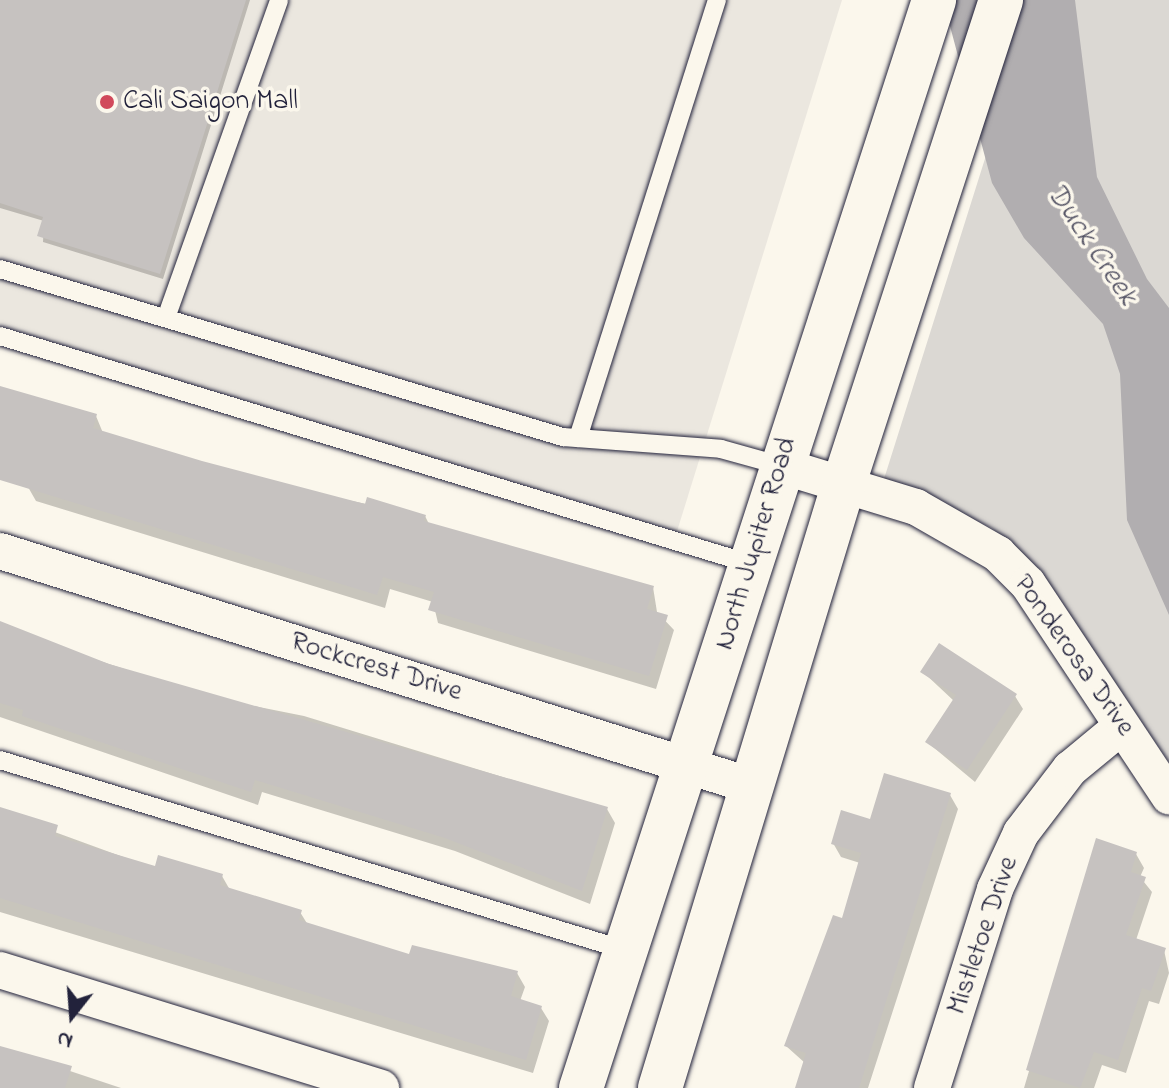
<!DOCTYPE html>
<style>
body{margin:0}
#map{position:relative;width:1169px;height:1088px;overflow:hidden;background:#fbf7ec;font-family:"Indie Flower",sans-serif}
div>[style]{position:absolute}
.built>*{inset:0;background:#ebe7df}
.green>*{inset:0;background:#dbd8d3}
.water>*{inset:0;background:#b1aeb0}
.shadow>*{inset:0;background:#0003}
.building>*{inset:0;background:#c6c2c0}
.roads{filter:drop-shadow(0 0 2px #22223b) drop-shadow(0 0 2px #22223b)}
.lane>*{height:18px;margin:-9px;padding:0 9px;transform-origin:9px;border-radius:9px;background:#fbf7ec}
.street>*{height:36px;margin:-18px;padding:0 18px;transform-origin:18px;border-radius:18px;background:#fbf7ec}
.primary>*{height:44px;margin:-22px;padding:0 22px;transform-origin:22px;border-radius:22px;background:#fbf7ec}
.dots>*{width:22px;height:22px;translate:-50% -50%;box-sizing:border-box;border:4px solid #fbf7ec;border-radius:50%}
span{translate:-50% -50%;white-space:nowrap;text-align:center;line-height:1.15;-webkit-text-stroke:7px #fbf7ec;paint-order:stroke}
.poi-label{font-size:28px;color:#22223b}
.left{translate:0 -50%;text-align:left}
.street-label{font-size:28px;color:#22223b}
.water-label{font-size:30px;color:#545364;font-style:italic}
.north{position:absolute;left:32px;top:976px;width:80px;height:80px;-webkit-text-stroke:6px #fbf7ec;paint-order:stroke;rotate:197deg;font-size:22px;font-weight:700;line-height:32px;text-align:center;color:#22223b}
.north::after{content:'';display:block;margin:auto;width:28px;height:36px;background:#22223b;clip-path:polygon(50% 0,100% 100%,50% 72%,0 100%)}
</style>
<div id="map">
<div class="built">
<i style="clip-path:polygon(0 0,842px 0,674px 541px,0 326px)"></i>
</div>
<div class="green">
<i style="clip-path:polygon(1035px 0,1169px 0,1169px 762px,1038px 571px,992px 528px,884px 479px)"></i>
</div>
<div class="water">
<i style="clip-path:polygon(943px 0,1075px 0,1097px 177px,1147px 279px,1169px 308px,1169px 615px,1127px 520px,1120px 374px,1103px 324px,1024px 238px,992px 183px)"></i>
</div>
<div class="shadow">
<i style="clip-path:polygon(0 0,250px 0,163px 279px,43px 242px,44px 221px,0 208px)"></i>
<i style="clip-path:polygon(0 387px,96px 416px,103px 433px,284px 487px,425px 516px,429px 524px,653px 587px,657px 612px,674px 630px,656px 689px,438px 623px,433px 602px,390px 589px,385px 608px,36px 501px,28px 487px,0 477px)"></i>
<i style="clip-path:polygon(0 628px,209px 697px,304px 716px,607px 809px,615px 823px,590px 904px,455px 851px,262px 792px,258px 805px,0 717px)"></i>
<i style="clip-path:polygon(923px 672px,1015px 696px,1023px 709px,975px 782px,927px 742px,954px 701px)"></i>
<i style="clip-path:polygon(950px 795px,958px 809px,868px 1088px,797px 1088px,805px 1063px,786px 1046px,843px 920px,860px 863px,841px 857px,833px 843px,871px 821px)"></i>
<i style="clip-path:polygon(0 812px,156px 869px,222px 876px,230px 890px,300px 912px,308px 925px,410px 956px,517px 973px,525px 987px,520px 1001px,541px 1008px,549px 1021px,533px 1073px,0 912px)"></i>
<i style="clip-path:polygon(1097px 841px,1136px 854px,1144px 868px,1140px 877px,1152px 892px,1136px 940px,1164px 950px,1169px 973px,1159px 1004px,1149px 1001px,1126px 1073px,1102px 1065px,1094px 1088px,1024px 1088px)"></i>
<i style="clip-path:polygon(1px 1048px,121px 1088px,0 1088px)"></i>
</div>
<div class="building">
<i style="clip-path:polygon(0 0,246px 0,160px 274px,37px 236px,43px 217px,0 203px)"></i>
<i style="clip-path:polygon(0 386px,97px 414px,93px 428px,202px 461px,365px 504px,367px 497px,426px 515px,424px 521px,654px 586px,647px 609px,668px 615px,649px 676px,428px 610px,434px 592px,383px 577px,377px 595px,0 480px)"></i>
<i style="clip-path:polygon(0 621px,109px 664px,608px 807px,582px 891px,445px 838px,255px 780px,251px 792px,22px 716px,23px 710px,0 703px)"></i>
<i style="clip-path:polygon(939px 643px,1017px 694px,967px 770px,925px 742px,956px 695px,920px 672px)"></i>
<i style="clip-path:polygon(884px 773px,951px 793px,859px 1088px,795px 1088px,806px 1053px,784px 1046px,833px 915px,842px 918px,861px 853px,831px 844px,841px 810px,870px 819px)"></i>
<i style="clip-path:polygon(0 807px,58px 825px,55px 836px,155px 866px,158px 855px,223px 874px,220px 885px,302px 910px,299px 920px,409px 954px,412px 945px,518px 971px,511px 996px,542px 1006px,526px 1060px,0 898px)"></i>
<i style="clip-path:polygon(1096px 838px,1137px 852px,1131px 872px,1146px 877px,1126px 935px,1166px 948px,1151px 991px,1142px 988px,1118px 1060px,1094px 1052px,1080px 1088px,1026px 1070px)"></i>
<i style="clip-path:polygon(0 1046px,72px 1066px,65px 1088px,0 1088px)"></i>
</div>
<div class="roads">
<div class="lane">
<i style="left:0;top:269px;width:588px;rotate:16.62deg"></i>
<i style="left:563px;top:437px;width:158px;rotate:4.3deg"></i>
<i style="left:721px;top:449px;width:63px;rotate:15.6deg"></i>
<i style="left:166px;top:318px;width:337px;rotate:-70.4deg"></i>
<i style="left:0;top:336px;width:785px;rotate:16.89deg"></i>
<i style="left:578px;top:438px;width:460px;rotate:-72.4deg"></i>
<i style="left:0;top:760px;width:653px;rotate:16.91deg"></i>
</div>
<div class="street">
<i style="left:782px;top:466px;width:140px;rotate:17deg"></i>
<i style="left:916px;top:507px;width:95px;rotate:29.8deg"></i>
<i style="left:998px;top:554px;width:42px;rotate:45deg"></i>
<i style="left:1028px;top:584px;width:255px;rotate:56.4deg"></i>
<i style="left:0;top:551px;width:788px;rotate:17.35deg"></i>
<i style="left:0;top:970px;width:399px;rotate:17.2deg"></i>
<i style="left:932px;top:1088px;width:209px;rotate:-72.4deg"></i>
<i style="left:995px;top:889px;width:62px;rotate:-65.1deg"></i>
<i style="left:1021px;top:833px;width:81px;rotate:-52.6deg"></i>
<i style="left:1070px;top:769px;width:67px;rotate:-39.6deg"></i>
</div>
<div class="primary">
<i style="left:581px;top:1088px;width:1144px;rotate:-72.02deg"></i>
<i style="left:660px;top:1088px;width:632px;rotate:-73.08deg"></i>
<i style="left:844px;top:483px;width:508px;rotate:-71.99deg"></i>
</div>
</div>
<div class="dots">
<i style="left:107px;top:102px;background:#d1495b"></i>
</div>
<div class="poi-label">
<span class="left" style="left:123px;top:102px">Cali Saigon Mall</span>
</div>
<div class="street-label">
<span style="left:757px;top:544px;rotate:-73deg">North Jupiter Road</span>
<span style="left:1073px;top:656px;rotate:55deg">Ponderosa Drive</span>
<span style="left:376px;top:668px;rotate:17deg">Rockcrest Drive</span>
<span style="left:984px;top:936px;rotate:-71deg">Mistletoe Drive</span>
</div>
<div class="water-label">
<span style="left:1091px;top:245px;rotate:56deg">Duck Creek</span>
</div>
<div class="north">N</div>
</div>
